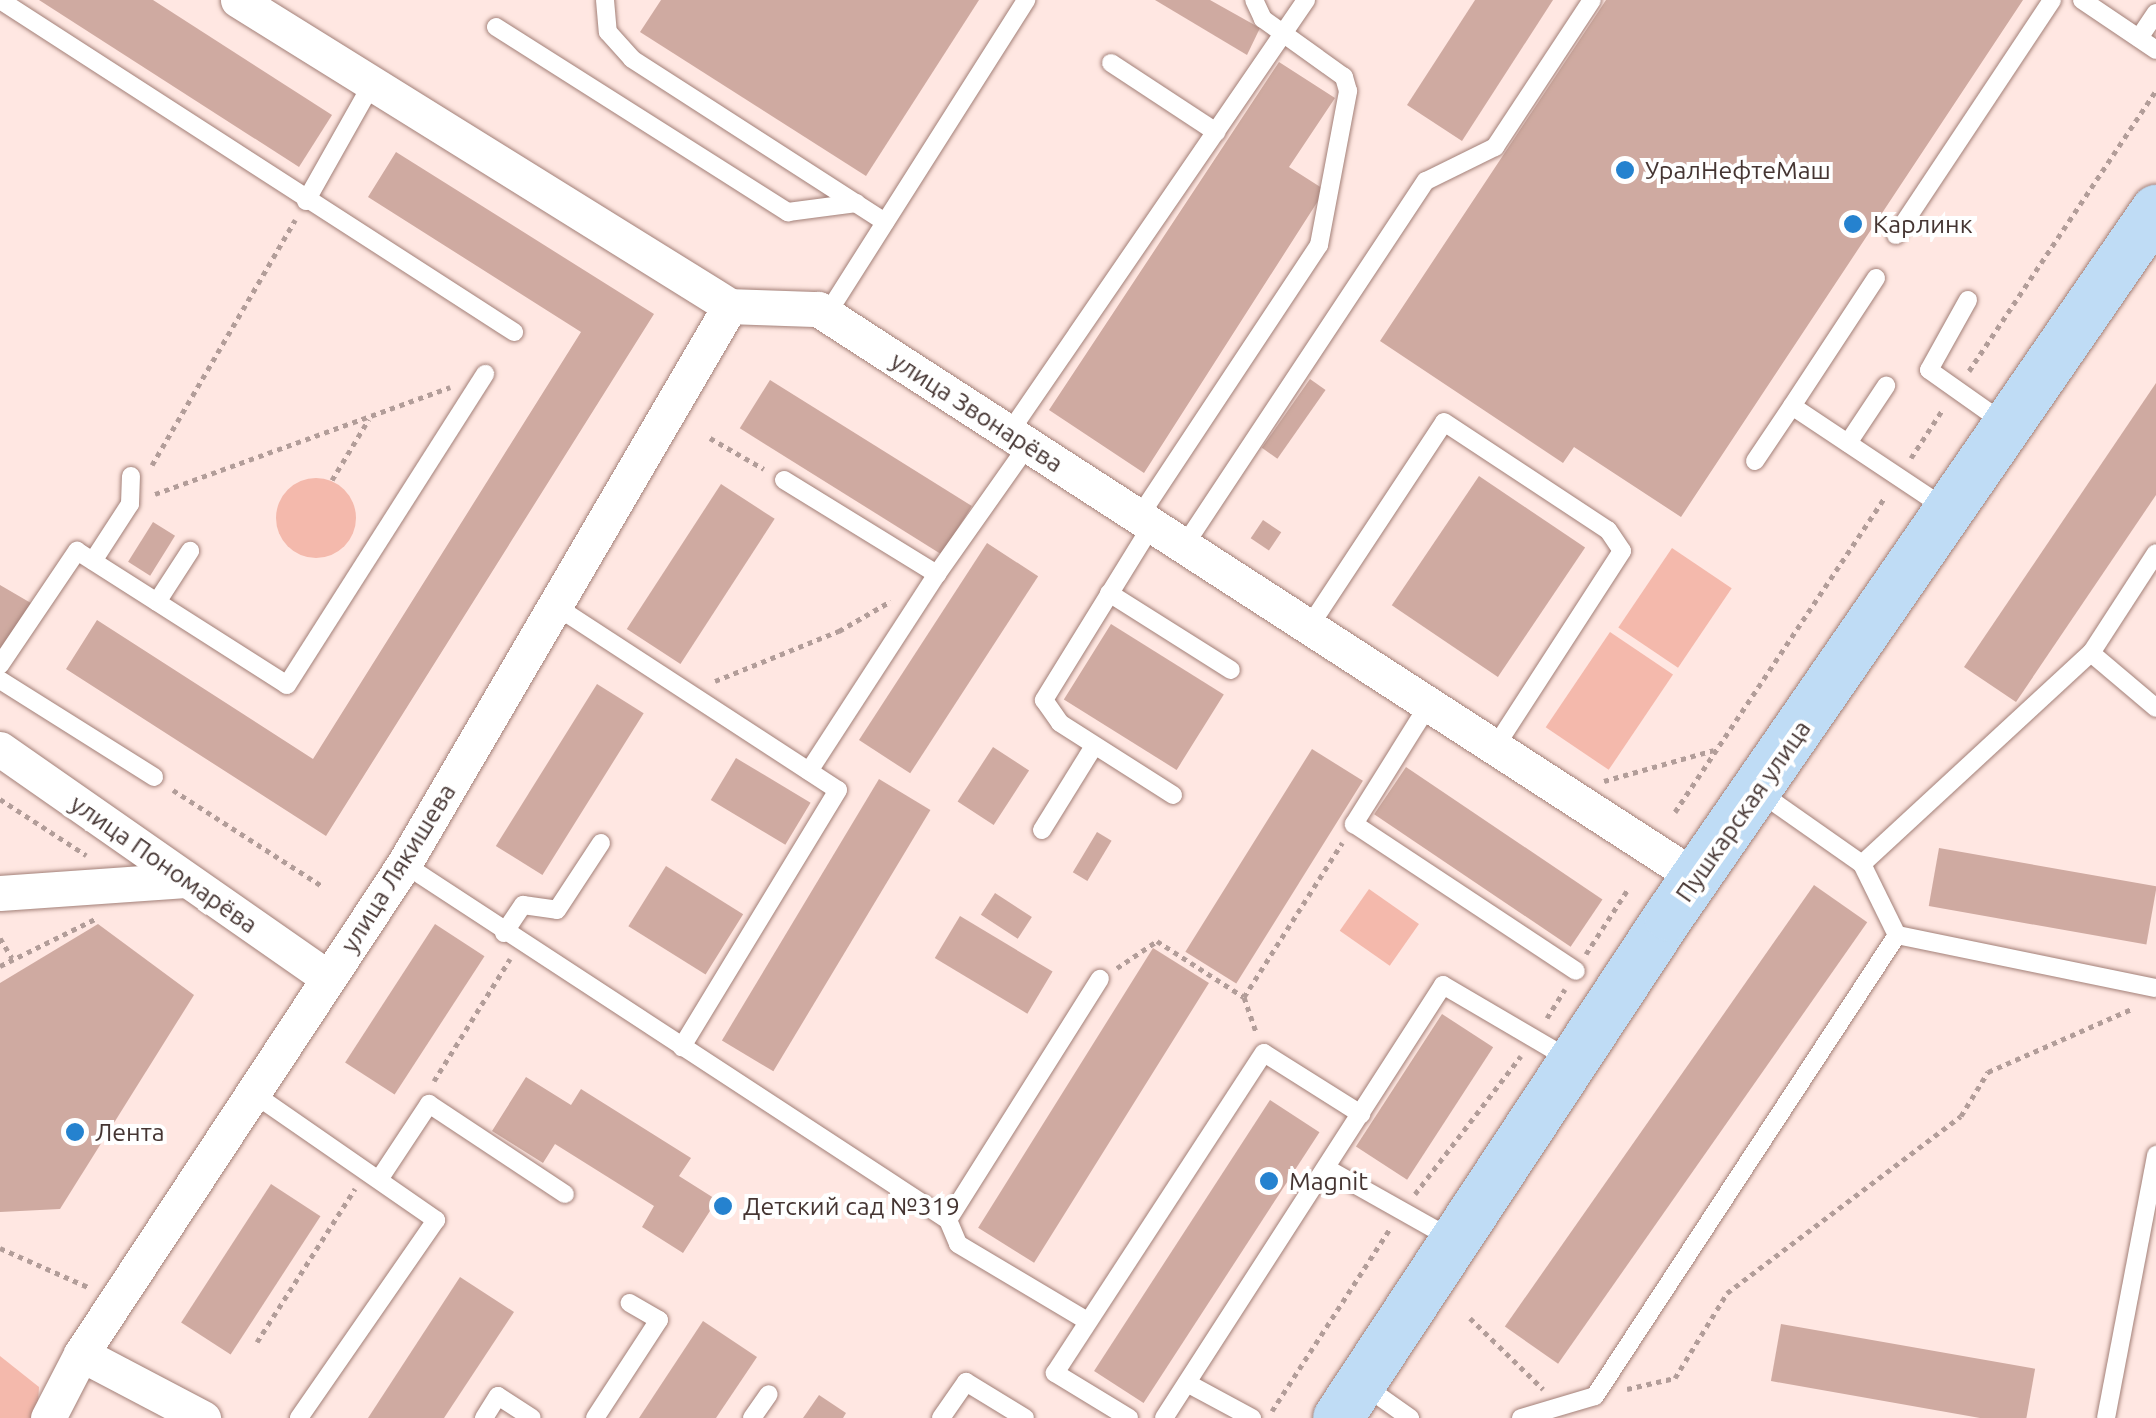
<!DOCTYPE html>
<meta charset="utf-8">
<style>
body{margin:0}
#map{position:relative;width:2156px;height:1418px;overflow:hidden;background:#ffe7e2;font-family:Ubuntu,sans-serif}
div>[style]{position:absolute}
.green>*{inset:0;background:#f4b9ac;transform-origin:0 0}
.round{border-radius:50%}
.building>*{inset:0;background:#cfaaa1;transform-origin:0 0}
.path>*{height:5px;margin-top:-2.5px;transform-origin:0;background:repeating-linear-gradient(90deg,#b29d99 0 5px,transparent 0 10px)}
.roads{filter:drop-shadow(0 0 2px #a38078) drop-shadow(0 0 2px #a38078)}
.lane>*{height:18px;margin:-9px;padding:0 9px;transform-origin:9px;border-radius:9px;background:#fff}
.street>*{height:35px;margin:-17.5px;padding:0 17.5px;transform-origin:17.5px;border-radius:17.5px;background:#fff}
.secondary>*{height:50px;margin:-25px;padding:0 25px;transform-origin:25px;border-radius:25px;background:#bfdcf5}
.dots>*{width:28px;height:28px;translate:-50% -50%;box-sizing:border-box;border:5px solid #fff;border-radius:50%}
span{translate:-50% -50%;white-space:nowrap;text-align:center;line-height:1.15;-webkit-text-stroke:8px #fff;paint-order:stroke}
.poi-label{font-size:25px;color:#453532}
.left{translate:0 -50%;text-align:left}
.street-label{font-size:25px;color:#453532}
</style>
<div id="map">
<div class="green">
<i class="round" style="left:276px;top:478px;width:80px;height:80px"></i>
<i style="left:1672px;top:548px;width:72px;height:96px;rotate:34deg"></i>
<i style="left:1610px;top:632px;width:76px;height:115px;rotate:34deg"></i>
<i style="left:1369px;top:889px;width:61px;height:51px;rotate:35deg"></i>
<i style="clip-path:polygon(0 1356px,39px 1387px,37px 1418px,0 1418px)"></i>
</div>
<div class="building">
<i style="clip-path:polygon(39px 0,153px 0,332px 115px,299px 167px)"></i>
<i style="clip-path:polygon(661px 0,979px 0,866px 176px,640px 32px)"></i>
<i style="clip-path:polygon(1155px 0,1210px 0,1260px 28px,1247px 55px)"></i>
<i style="clip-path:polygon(1475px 0,1553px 0,1462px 141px,1407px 105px)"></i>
<i style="clip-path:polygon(1606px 0,2023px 0,1681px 517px,1574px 447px,1563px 463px,1380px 341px)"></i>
<i style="clip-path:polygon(1279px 62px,1335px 98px,1289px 167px,1325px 190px,1144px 473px,1049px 410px)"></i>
<i style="clip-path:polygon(396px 152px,654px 314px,326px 836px,66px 669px,97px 620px,313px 759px,581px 332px,368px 197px)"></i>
<i style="left:1310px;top:379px;width:19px;height:84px;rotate:35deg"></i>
<i style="left:770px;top:380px;width:238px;height:57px;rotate:32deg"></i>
<i style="clip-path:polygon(2156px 383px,2156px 495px,2016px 702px,1964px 667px)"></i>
<i style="left:1479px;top:476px;width:128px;height:156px;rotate:34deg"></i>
<i style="left:721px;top:484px;width:64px;height:173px;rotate:33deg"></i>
<i style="left:1263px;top:520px;width:22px;height:22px;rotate:34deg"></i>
<i style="left:153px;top:522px;width:26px;height:47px;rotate:32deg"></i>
<i style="left:987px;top:543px;width:61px;height:235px;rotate:33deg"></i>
<i style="clip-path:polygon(0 585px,36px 606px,0 659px)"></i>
<i style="left:1111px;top:624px;width:133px;height:89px;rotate:32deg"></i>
<i style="left:597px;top:684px;width:55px;height:191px;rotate:32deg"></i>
<i style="left:993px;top:747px;width:43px;height:65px;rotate:33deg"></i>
<i style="left:1312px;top:749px;width:60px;height:239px;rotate:32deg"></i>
<i style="left:736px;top:758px;width:87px;height:49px;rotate:31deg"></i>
<i style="left:1406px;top:767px;width:237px;height:57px;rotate:34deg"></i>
<i style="left:879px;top:779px;width:60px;height:305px;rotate:31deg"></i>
<i style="left:1097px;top:832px;width:17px;height:47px;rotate:31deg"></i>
<i style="left:1939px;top:848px;width:221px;height:59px;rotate:10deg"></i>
<i style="left:666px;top:866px;width:91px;height:71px;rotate:32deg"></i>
<i style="left:1814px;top:885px;width:65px;height:539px;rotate:35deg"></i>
<i style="left:995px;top:893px;width:44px;height:26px;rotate:33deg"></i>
<i style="left:960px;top:916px;width:108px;height:49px;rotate:31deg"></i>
<i style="clip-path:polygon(98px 924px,194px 995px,60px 1209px,0 1212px,0 983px)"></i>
<i style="left:435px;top:924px;width:59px;height:165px;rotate:33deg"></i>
<i style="left:1153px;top:948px;width:66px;height:330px;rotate:32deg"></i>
<i style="left:1442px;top:1014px;width:61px;height:158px;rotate:33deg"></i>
<i style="clip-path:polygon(526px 1077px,571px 1105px,581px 1089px,691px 1158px,679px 1176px,717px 1200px,683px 1253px,642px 1227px,654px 1206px,555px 1144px,543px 1163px,492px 1131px)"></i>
<i style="left:1270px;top:1100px;width:59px;height:323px;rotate:33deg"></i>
<i style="left:271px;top:1184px;width:59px;height:165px;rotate:33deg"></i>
<i style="clip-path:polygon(460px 1277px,514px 1312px,444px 1418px,368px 1418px)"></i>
<i style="clip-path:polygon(703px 1321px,757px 1357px,716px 1418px,639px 1418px)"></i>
<i style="left:1781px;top:1324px;width:258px;height:58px;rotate:10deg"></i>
<i style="clip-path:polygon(819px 1395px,846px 1413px,843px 1418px,803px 1418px)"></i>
</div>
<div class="path">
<i style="left:1969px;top:371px;width:337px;rotate:-56.3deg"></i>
<i style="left:710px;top:438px;width:62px;rotate:29.9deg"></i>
<i style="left:1911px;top:458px;width:59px;rotate:-56.9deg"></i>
<i style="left:152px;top:465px;width:284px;rotate:-59.7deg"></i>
<i style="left:332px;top:480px;width:71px;rotate:-58.8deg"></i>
<i style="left:155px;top:494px;width:314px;rotate:-19.9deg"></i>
<i style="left:715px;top:681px;width:134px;rotate:-22deg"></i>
<i style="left:839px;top:631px;width:60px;rotate:-30deg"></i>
<i style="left:1604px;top:781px;width:114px;rotate:-15.7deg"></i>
<i style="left:173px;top:790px;width:177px;rotate:32.8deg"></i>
<i style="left:0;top:799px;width:103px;rotate:33.1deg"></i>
<i style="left:1675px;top:812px;width:379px;rotate:-56.3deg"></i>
<i style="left:0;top:938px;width:23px;rotate:59deg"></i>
<i style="left:1586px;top:954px;width:77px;rotate:-57.1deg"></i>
<i style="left:0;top:966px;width:106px;rotate:-26.3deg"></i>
<i style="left:1117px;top:968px;width:48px;rotate:-34deg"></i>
<i style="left:1157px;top:941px;width:103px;rotate:32.8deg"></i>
<i style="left:1244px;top:997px;width:37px;rotate:71deg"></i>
<i style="left:1244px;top:997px;width:183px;rotate:-57.5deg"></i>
<i style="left:1547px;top:1018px;width:34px;rotate:-58deg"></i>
<i style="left:434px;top:1081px;width:144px;rotate:-58.1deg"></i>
<i style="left:1415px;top:1194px;width:174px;rotate:-52.5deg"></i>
<i style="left:0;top:1248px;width:96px;rotate:23.9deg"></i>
<i style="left:1470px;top:1318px;width:102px;rotate:44.2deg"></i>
<i style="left:257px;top:1342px;width:182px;rotate:-57.4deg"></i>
<i style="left:1627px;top:1389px;width:49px;rotate:-12.9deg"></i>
<i style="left:1675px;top:1378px;width:100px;rotate:-58.5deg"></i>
<i style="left:1727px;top:1293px;width:293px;rotate:-37.1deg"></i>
<i style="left:1961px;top:1116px;width:52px;rotate:-58.5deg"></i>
<i style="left:1988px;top:1072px;width:159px;rotate:-23.7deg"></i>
<i style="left:1272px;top:1411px;width:219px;rotate:-57.1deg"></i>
</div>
<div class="roads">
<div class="lane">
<i style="left:0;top:0;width:612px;rotate:32.86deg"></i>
<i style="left:605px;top:0;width:32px;rotate:85deg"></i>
<i style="left:608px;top:32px;width:36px;rotate:48deg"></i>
<i style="left:632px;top:59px;width:301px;rotate:32.8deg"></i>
<i style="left:2082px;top:0;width:89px;rotate:34deg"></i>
<i style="left:496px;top:27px;width:346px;rotate:32.4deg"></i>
<i style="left:788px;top:212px;width:69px;rotate:-7.5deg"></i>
<i style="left:2139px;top:38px;width:30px;rotate:-56deg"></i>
<i style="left:1111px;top:63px;width:126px;rotate:33.3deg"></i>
<i style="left:306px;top:201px;width:137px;rotate:-60.6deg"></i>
<i style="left:1896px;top:235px;width:282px;rotate:-56.4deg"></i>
<i style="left:1968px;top:300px;width:80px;rotate:119.1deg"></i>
<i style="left:1929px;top:370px;width:92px;rotate:35.2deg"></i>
<i style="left:827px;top:314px;width:372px;rotate:-57.6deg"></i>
<i style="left:1792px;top:406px;width:153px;rotate:-56.7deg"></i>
<i style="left:1009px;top:433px;width:525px;rotate:-55.55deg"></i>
<i style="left:1848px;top:443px;width:69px;rotate:-56.3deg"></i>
<i style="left:1755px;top:461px;width:66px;rotate:-56.1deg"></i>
<i style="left:1792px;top:406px;width:184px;rotate:33.7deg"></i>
<i style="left:784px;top:480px;width:180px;rotate:31.6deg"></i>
<i style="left:937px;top:574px;width:158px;rotate:-54.8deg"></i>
<i style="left:1139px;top:517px;width:326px;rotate:-56.5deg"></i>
<i style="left:1319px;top:245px;width:157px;rotate:-79.3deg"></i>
<i style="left:1348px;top:91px;width:15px;rotate:-106deg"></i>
<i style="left:1344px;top:77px;width:100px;rotate:-144.4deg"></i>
<i style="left:1263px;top:19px;width:21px;rotate:-115deg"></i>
<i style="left:1152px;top:525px;width:206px;rotate:121.7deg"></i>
<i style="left:1044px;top:700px;width:28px;rotate:55deg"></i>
<i style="left:1060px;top:723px;width:134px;rotate:32.5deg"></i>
<i style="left:1184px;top:546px;width:438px;rotate:-56.5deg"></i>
<i style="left:1426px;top:181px;width:77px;rotate:-26.2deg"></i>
<i style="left:1495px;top:147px;width:176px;rotate:-56.6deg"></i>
<i style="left:93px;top:561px;width:68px;rotate:-57deg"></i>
<i style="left:130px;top:504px;width:28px;rotate:-88deg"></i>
<i style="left:1109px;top:593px;width:144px;rotate:32.3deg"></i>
<i style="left:157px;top:602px;width:61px;rotate:-57.1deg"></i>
<i style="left:557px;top:607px;width:335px;rotate:33.1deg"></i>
<i style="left:838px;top:790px;width:301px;rotate:121.3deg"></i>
<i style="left:1309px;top:627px;width:245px;rotate:-56.6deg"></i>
<i style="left:1444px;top:422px;width:196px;rotate:33.4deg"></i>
<i style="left:1608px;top:530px;width:25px;rotate:56deg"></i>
<i style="left:1622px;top:551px;width:234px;rotate:122.9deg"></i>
<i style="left:2091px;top:653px;width:85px;rotate:40.2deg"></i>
<i style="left:0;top:665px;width:138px;rotate:-56deg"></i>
<i style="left:77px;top:551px;width:249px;rotate:32.5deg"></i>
<i style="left:287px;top:685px;width:369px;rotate:-57.5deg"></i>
<i style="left:0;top:680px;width:182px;rotate:32.2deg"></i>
<i style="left:1429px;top:704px;width:142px;rotate:122deg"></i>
<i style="left:1354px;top:824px;width:266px;rotate:33.5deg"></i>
<i style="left:809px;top:771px;width:235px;rotate:-57deg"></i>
<i style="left:1758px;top:791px;width:127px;rotate:35.1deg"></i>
<i style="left:1862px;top:864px;width:311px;rotate:-42.7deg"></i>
<i style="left:2091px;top:653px;width:119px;rotate:-57deg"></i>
<i style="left:1042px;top:830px;width:99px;rotate:-58.2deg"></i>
<i style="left:404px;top:864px;width:650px;rotate:33.2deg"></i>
<i style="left:948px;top:1220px;width:26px;rotate:67deg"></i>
<i style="left:958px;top:1244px;width:150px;rotate:30.8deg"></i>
<i style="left:1862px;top:864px;width:79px;rotate:63.8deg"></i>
<i style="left:1897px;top:935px;width:264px;rotate:11.6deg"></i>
<i style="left:504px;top:933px;width:34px;rotate:-56deg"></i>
<i style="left:523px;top:905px;width:34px;rotate:8deg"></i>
<i style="left:557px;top:910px;width:80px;rotate:-56.7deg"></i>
<i style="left:257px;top:1096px;width:218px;rotate:34.7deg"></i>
<i style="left:436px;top:1220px;width:241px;rotate:124.7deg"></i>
<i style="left:1326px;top:1168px;width:145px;rotate:29.4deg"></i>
<i style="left:380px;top:1178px;width:89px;rotate:-56.5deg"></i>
<i style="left:429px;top:1104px;width:163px;rotate:33.5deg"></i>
<i style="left:948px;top:1220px;width:285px;rotate:-57.8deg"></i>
<i style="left:1187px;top:1383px;width:74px;rotate:28.3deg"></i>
<i style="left:1362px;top:1384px;width:59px;rotate:35.3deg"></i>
<i style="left:484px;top:1418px;width:26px;rotate:-58deg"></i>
<i style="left:498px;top:1396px;width:40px;rotate:32.9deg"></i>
<i style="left:595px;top:1418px;width:117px;rotate:-56.9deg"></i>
<i style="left:659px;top:1320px;width:34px;rotate:-150deg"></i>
<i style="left:752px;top:1418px;width:29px;rotate:-55deg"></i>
<i style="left:941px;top:1418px;width:44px;rotate:-55.2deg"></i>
<i style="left:966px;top:1382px;width:69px;rotate:31.4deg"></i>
<i style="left:1129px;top:1418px;width:87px;rotate:-148.7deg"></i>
<i style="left:1055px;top:1373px;width:382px;rotate:-56.9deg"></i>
<i style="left:1264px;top:1053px;width:115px;rotate:32.2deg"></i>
<i style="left:1164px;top:1418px;width:515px;rotate:-57.2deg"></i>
<i style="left:1443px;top:985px;width:148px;rotate:30.4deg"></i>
<i style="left:1521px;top:1418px;width:77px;rotate:-16.6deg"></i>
<i style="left:1595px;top:1396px;width:551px;rotate:-56.77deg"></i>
<i style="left:2106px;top:1418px;width:268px;rotate:-79.2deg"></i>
</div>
<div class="street">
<i style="left:238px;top:0;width:579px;rotate:31.88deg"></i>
<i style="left:730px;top:306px;width:88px;rotate:2deg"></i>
<i style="left:818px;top:309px;width:1047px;rotate:32.92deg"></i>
<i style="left:0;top:749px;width:400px;rotate:34.9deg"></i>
<i style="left:0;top:893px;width:186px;rotate:-4deg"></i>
<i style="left:81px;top:1354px;width:138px;rotate:27.7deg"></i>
<i style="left:48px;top:1418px;width:72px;rotate:-62.7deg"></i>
<i style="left:81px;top:1354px;width:587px;rotate:-56.61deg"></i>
<i style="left:404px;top:864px;width:646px;rotate:-59.71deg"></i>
</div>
<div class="secondary">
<i style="left:1338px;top:1418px;width:601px;rotate:-56.6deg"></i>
<i style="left:1669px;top:916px;width:858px;rotate:-55.4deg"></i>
</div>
</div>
<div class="dots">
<i style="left:1625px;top:170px;background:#2582cf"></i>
<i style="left:1853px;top:224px;background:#2582cf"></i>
<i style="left:75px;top:1132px;background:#2582cf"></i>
<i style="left:1269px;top:1181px;background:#2582cf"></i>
<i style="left:723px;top:1206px;background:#2582cf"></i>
</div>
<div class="poi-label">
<span class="left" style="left:1645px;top:170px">УралНефтеМаш</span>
<span class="left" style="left:1873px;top:224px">Карлинк</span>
<span class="left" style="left:95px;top:1132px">Лента</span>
<span class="left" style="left:1289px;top:1181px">Magnit</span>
<span class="left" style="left:743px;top:1206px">Детский сад №319</span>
</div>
<div class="street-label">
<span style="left:977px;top:412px;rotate:33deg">улица Звонарёва</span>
<span style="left:1743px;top:811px;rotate:-55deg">Пушкарская улица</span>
<span style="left:164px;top:864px;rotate:35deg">улица Пономарёва</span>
<span style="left:398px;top:868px;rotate:-58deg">улица Лякишева</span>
</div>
</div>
